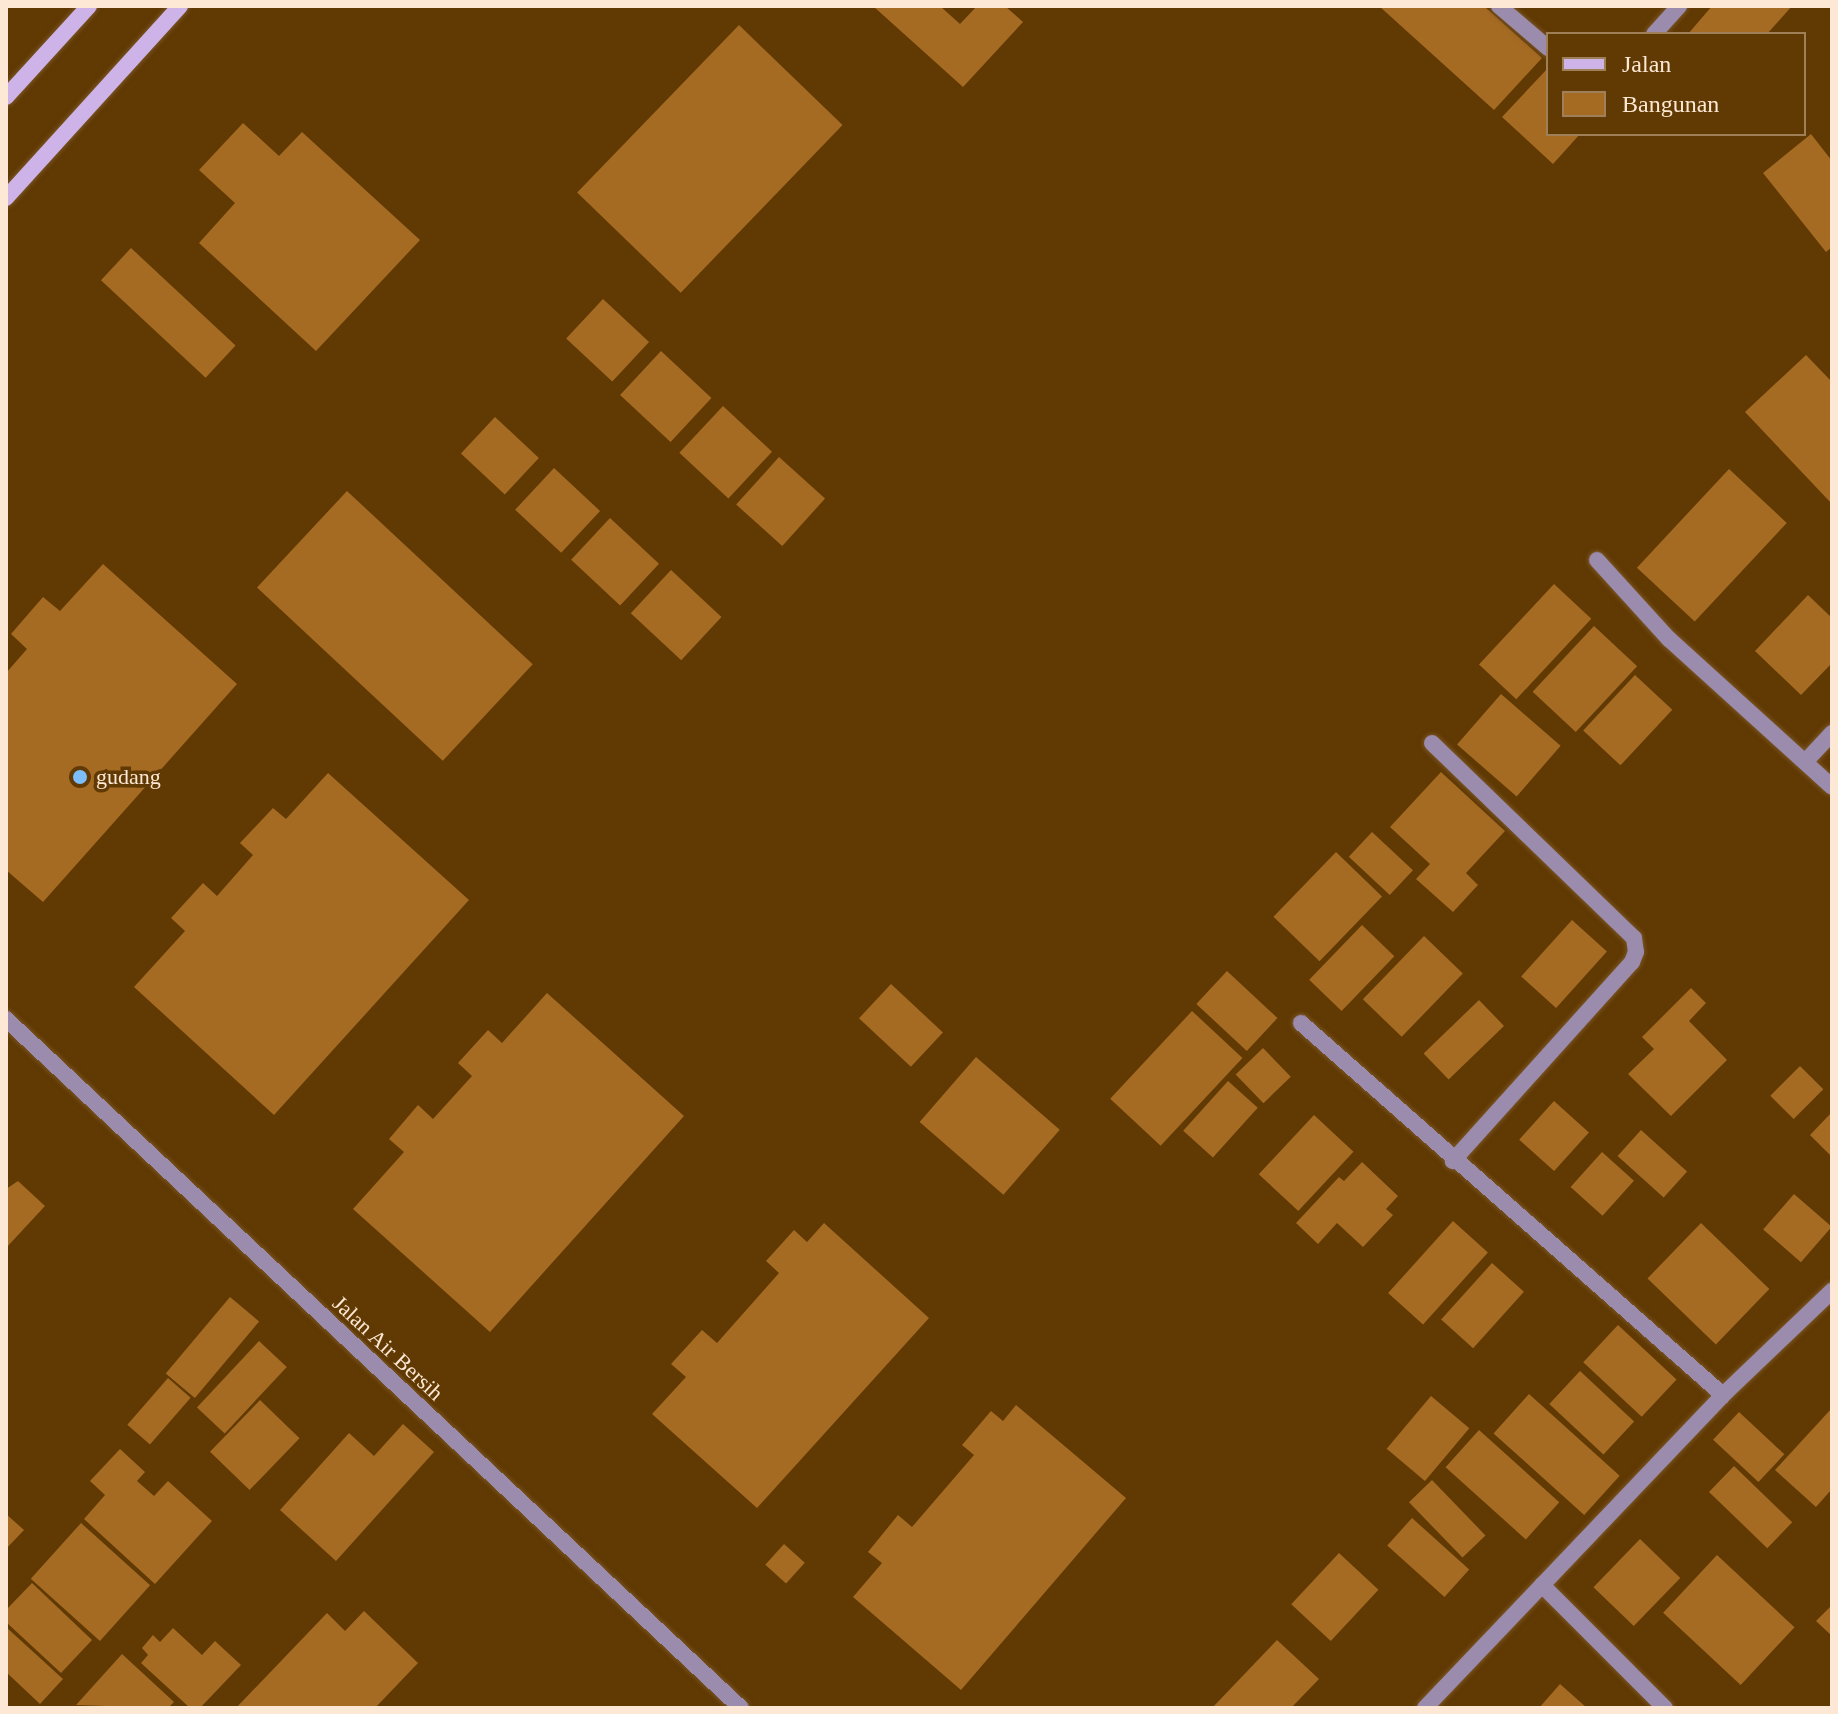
<!DOCTYPE html>
<style>
body{margin:0}
#map{position:relative;width:1838px;height:1714px;overflow:hidden;background:#603903;font-family:"Times New Roman",serif}
div>[style]{position:absolute}
.building>*{inset:0;background:#a66b23;transform-origin:0 0}
.roads{filter:drop-shadow(0 0 2px #795525) drop-shadow(0 0 2px #795525)}
.street>*{height:16px;margin:-8px;padding:0 8px;transform-origin:8px;border-radius:8px;background:#9b8bac}
.secondary>*{height:16px;margin:-8px;padding:0 8px;transform-origin:8px;border-radius:8px;background:#cdb3e7}
.dots>*{width:22px;height:22px;translate:-50% -50%;box-sizing:border-box;border:4px solid #603903;border-radius:50%}
span{translate:-50% -50%;white-space:nowrap;text-align:center;line-height:1.15;-webkit-text-stroke:7px #603903;paint-order:stroke}
.poi-label{font-size:22px;color:#fce8d5}
.left{translate:0 -50%;text-align:left}
.street-label{font-size:22px;color:#fce8d5}
.frame{position:absolute;inset:0;border:8px solid #fce8d5;pointer-events:none}
.legend{position:absolute;left:1546px;top:32px;width:260px;height:104px;box-sizing:border-box;background:#603903;border:2px solid #9e7f57;margin:0;padding:10px 14px;list-style:none;font-size:24px;color:#fce8d5}
.legend li{display:flex;align-items:center;gap:16px;height:40px}
.legend b{width:40px;border:2px solid #9e7f57}
</style>
<div id="map">
<div class="building">
<i style="clip-path:polygon(873px 6px,940px 6px,960px 24px,977px 6px,1005px 6px,1023px 22px,963px 87px)"></i>
<i style="clip-path:polygon(1379px 6px,1484px 6px,1542px 58px,1494px 110px)"></i>
<i style="clip-path:polygon(1712px 6px,1792px 6px,1767px 34px,1688px 34px)"></i>
<i style="left:739px;top:25px;width:144px;height:233px;rotate:44deg"></i>
<i style="clip-path:polygon(1548px 68px,1548px 134px,1580px 134px,1553px 164px,1502px 117px)"></i>
<i style="clip-path:polygon(243px 123px,279px 156px,302px 132px,420px 240px,316px 351px,199px 243px,235px 203px,199px 170px)"></i>
<i style="clip-path:polygon(1811px 134px,1832px 161px,1832px 247px,1826px 252px,1763px 173px)"></i>
<i style="left:131px;top:248px;width:143px;height:44px;rotate:43deg"></i>
<i style="left:603px;top:299px;width:63px;height:54px;rotate:43deg"></i>
<i style="left:661px;top:351px;width:69px;height:60px;rotate:43deg"></i>
<i style="clip-path:polygon(1806px 355px,1832px 382px,1832px 504px,1745px 412px)"></i>
<i style="left:723px;top:406px;width:67px;height:64px;rotate:43deg"></i>
<i style="left:495px;top:417px;width:60px;height:50px;rotate:43deg"></i>
<i style="left:779px;top:457px;width:62px;height:64px;rotate:42deg"></i>
<i style="left:554px;top:468px;width:63px;height:57px;rotate:43deg"></i>
<i style="left:1729px;top:469px;width:79px;height:135px;rotate:43deg"></i>
<i style="left:347px;top:491px;width:254px;height:132px;rotate:43deg"></i>
<i style="left:610px;top:518px;width:67px;height:57px;rotate:43deg"></i>
<i style="clip-path:polygon(103px 564px,237px 684px,43px 902px,6px 870px,6px 673px,27px 649px,11px 634px,43px 597px,60px 611px)"></i>
<i style="left:671px;top:570px;width:69px;height:59px;rotate:43deg"></i>
<i style="left:1554px;top:584px;width:51px;height:110px;rotate:43deg"></i>
<i style="clip-path:polygon(1808px 595px,1832px 618px,1832px 663px,1801px 695px,1755px 651px)"></i>
<i style="left:1594px;top:626px;width:59px;height:90px;rotate:43deg"></i>
<i style="left:1635px;top:675px;width:51px;height:76px;rotate:43deg"></i>
<i style="left:1501px;top:694px;width:79px;height:67px;rotate:41deg"></i>
<i style="clip-path:polygon(1441px 772px,1505px 831px,1466px 873px,1478px 885px,1453px 912px,1416px 879px,1430px 864px,1390px 827px)"></i>
<i style="clip-path:polygon(328px 773px,469px 900px,274px 1115px,134px 987px,185px 931px,171px 918px,203px 883px,217px 896px,253px 855px,240px 843px,273px 808px,286px 819px)"></i>
<i style="left:1372px;top:832px;width:56px;height:34px;rotate:43deg"></i>
<i style="left:1336px;top:852px;width:64px;height:90px;rotate:44deg"></i>
<i style="left:1572px;top:920px;width:47px;height:76px;rotate:42deg"></i>
<i style="left:1362px;top:925px;width:45px;height:76px;rotate:44deg"></i>
<i style="left:1424px;top:936px;width:54px;height:88px;rotate:44deg"></i>
<i style="left:1227px;top:971px;width:69px;height:45px;rotate:43deg"></i>
<i style="left:891px;top:984px;width:71px;height:47px;rotate:43deg"></i>
<i style="clip-path:polygon(1691px 988px,1706px 1003px,1689px 1021px,1727px 1060px,1671px 1116px,1628px 1074px,1654px 1049px,1642px 1037px)"></i>
<i style="clip-path:polygon(547px 993px,684px 1116px,490px 1332px,353px 1209px,404px 1152px,389px 1139px,418px 1105px,433px 1119px,472px 1076px,458px 1063px,488px 1030px,502px 1043px)"></i>
<i style="left:1479px;top:1000px;width:36px;height:77px;rotate:46deg"></i>
<i style="left:1192px;top:1011px;width:69px;height:120px;rotate:43deg"></i>
<i style="left:1263px;top:1048px;width:40px;height:38px;rotate:46deg"></i>
<i style="left:976px;top:1057px;width:111px;height:86px;rotate:41deg"></i>
<i style="left:1800px;top:1066px;width:33px;height:42px;rotate:45deg"></i>
<i style="left:1228px;top:1081px;width:40px;height:67px;rotate:42deg"></i>
<i style="left:1554px;top:1101px;width:47px;height:52px;rotate:42deg"></i>
<i style="clip-path:polygon(1832px 1112px,1832px 1157px,1810px 1135px)"></i>
<i style="left:1314px;top:1115px;width:54px;height:81px;rotate:43deg"></i>
<i style="left:1641px;top:1130px;width:62px;height:35px;rotate:42deg"></i>
<i style="left:1602px;top:1152px;width:43px;height:47px;rotate:42deg"></i>
<i style="clip-path:polygon(1362px 1162px,1398px 1196px,1386px 1209px,1393px 1215px,1363px 1247px,1337px 1223px,1318px 1244px,1296px 1223px,1339px 1177px,1344px 1181px)"></i>
<i style="clip-path:polygon(18px 1181px,45px 1206px,6px 1248px,6px 1189px)"></i>
<i style="left:1794px;top:1194px;width:50px;height:47px;rotate:41deg"></i>
<i style="left:1453px;top:1221px;width:47px;height:97px;rotate:42deg"></i>
<i style="clip-path:polygon(824px 1223px,929px 1318px,757px 1508px,652px 1414px,686px 1377px,671px 1364px,702px 1330px,717px 1343px,779px 1273px,766px 1261px,794px 1230px,807px 1242px)"></i>
<i style="left:1701px;top:1223px;width:95px;height:77px;rotate:44deg"></i>
<i style="left:1492px;top:1263px;width:43px;height:76px;rotate:42deg"></i>
<i style="left:230px;top:1297px;width:38px;height:100px;rotate:40deg"></i>
<i style="left:1618px;top:1325px;width:80px;height:51px;rotate:43deg"></i>
<i style="left:259px;top:1341px;width:38px;height:91px;rotate:43deg"></i>
<i style="left:1580px;top:1371px;width:74px;height:45px;rotate:43deg"></i>
<i style="left:168px;top:1378px;width:30px;height:62px;rotate:41deg"></i>
<i style="left:1529px;top:1394px;width:122px;height:53px;rotate:42deg"></i>
<i style="left:1431px;top:1396px;width:50px;height:69px;rotate:40deg"></i>
<i style="left:260px;top:1400px;width:55px;height:72px;rotate:44deg"></i>
<i style="clip-path:polygon(1016px 1405px,1126px 1498px,961px 1690px,853px 1597px,882px 1563px,868px 1552px,898px 1515px,912px 1527px,974px 1455px,962px 1445px,991px 1411px,1003px 1421px)"></i>
<i style="clip-path:polygon(1832px 1408px,1832px 1489px,1816px 1507px,1775px 1470px)"></i>
<i style="left:1739px;top:1412px;width:62px;height:38px;rotate:43deg"></i>
<i style="clip-path:polygon(403px 1424px,434px 1452px,336px 1561px,280px 1510px,349px 1433px,374px 1456px)"></i>
<i style="left:1479px;top:1430px;width:108px;height:50px;rotate:42deg"></i>
<i style="clip-path:polygon(120px 1449px,145px 1472px,137px 1481px,154px 1496px,168px 1481px,212px 1521px,155px 1584px,84px 1519px,105px 1495px,90px 1481px)"></i>
<i style="left:1734px;top:1466px;width:81px;height:36px;rotate:44deg"></i>
<i style="left:1432px;top:1480px;width:77px;height:32px;rotate:46deg"></i>
<i style="clip-path:polygon(6px 1514px,24px 1530px,6px 1549px)"></i>
<i style="left:1412px;top:1518px;width:77px;height:37px;rotate:42deg"></i>
<i style="left:81px;top:1523px;width:93px;height:75px;rotate:42deg"></i>
<i style="left:1640px;top:1539px;width:56px;height:67px;rotate:44deg"></i>
<i style="left:784px;top:1544px;width:28px;height:28px;rotate:42deg"></i>
<i style="left:1339px;top:1553px;width:54px;height:70px;rotate:43deg"></i>
<i style="left:1717px;top:1555px;width:106px;height:79px;rotate:43deg"></i>
<i style="clip-path:polygon(32px 1583px,92px 1640px,61px 1673px,6px 1622px,6px 1610px)"></i>
<i style="clip-path:polygon(1832px 1605px,1832px 1636px,1816px 1621px)"></i>
<i style="clip-path:polygon(364px 1611px,418px 1663px,375px 1708px,236px 1708px,327px 1613px,345px 1631px)"></i>
<i style="clip-path:polygon(6px 1627px,63px 1679px,40px 1704px,6px 1672px)"></i>
<i style="clip-path:polygon(173px 1628px,202px 1655px,215px 1641px,241px 1665px,200px 1708px,190px 1708px,141px 1663px,148px 1655px,142px 1648px,153px 1635px,160px 1642px)"></i>
<i style="clip-path:polygon(1277px 1640px,1319px 1679px,1291px 1708px,1212px 1708px)"></i>
<i style="clip-path:polygon(122px 1654px,174px 1702px,168px 1708px,76px 1705px)"></i>
<i style="clip-path:polygon(1560px 1684px,1587px 1708px,1539px 1708px)"></i>
</div>
<div class="roads">
<div class="street">
<i style="left:1499px;top:6px;width:65px;rotate:40.6deg"></i>
<i style="left:1654px;top:34px;width:38px;rotate:-48deg"></i>
<i style="left:1597px;top:560px;width:107px;rotate:47.7deg"></i>
<i style="left:1669px;top:639px;width:220px;rotate:42.2deg"></i>
<i style="left:1432px;top:743px;width:281px;rotate:44deg"></i>
<i style="left:1634px;top:938px;width:14px;rotate:82deg"></i>
<i style="left:1636px;top:952px;width:11px;rotate:112deg"></i>
<i style="left:1632px;top:962px;width:268px;rotate:132deg"></i>
<i style="left:1805px;top:762px;width:40px;rotate:-47deg"></i>
<i style="left:6px;top:1019px;width:1007px;rotate:43.15deg"></i>
<i style="left:1301px;top:1023px;width:563px;rotate:41.4deg"></i>
<i style="left:1542px;top:1585px;width:174px;rotate:45deg"></i>
<i style="left:1425px;top:1708px;width:432px;rotate:-46.4deg"></i>
<i style="left:1723px;top:1395px;width:151px;rotate:-43.7deg"></i>
</div>
<div class="secondary">
<i style="left:6px;top:97px;width:123px;rotate:-47.6deg"></i>
<i style="left:6px;top:198px;width:259px;rotate:-47.8deg"></i>
</div>
</div>
<div class="dots">
<i style="left:80px;top:777px;background:#7dbef9"></i>
</div>
<div class="poi-label">
<span class="left" style="left:96px;top:777px">gudang</span>
</div>
<div class="street-label">
<span style="left:388px;top:1348px;rotate:43deg">Jalan Air Bersih</span>
</div>
<div class="frame"></div>
<ul class="legend">
<li><b style="height:10px;background:#cdb3e7"></b>Jalan</li>
<li><b style="height:22px;background:#a66b23"></b>Bangunan</li>
</ul>
</div>
